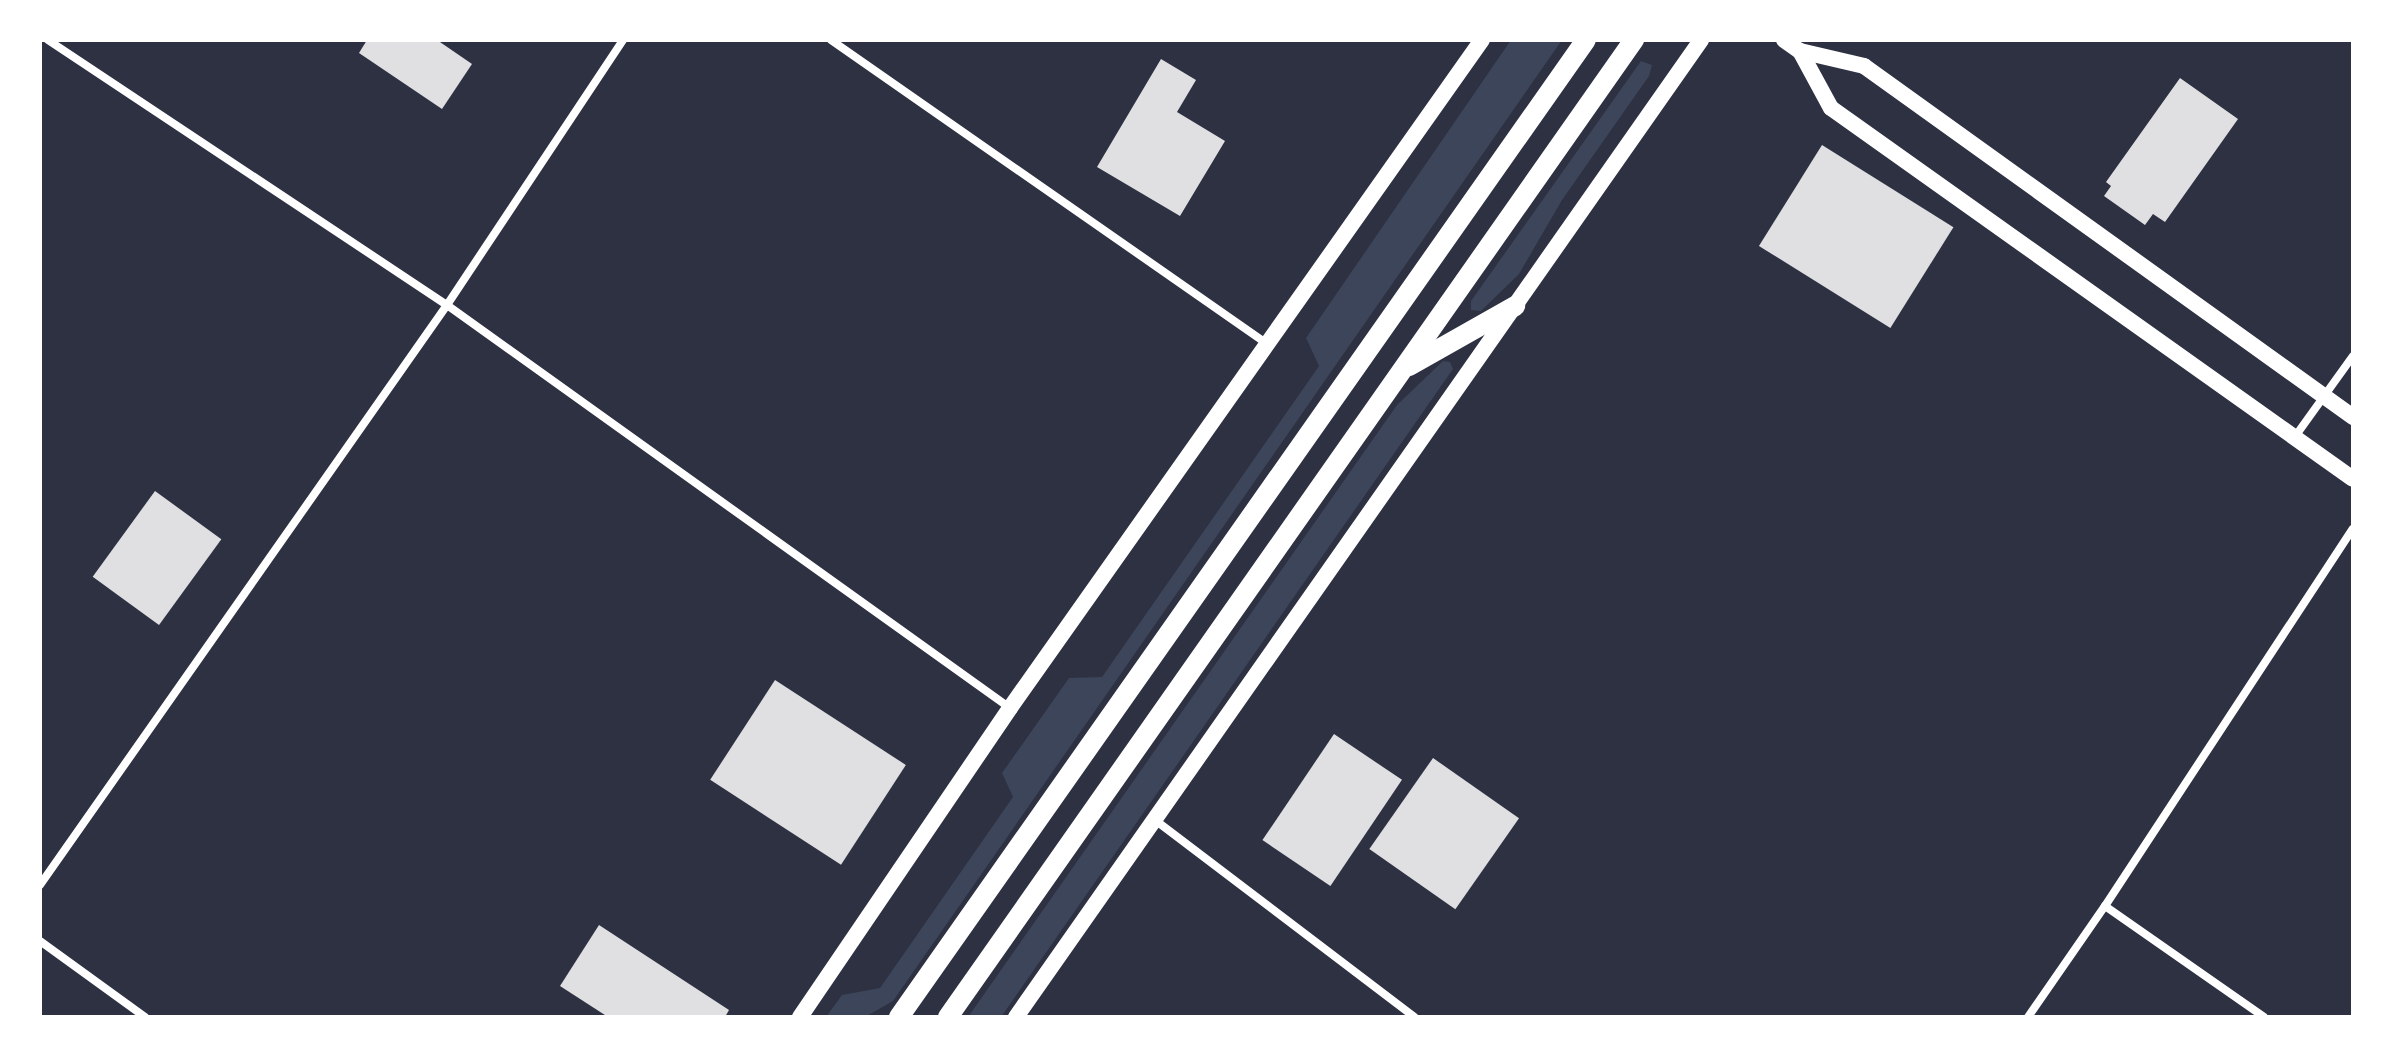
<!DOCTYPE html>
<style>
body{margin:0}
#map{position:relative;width:2393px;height:1057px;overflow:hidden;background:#2d3142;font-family:"Sofia Sans Condensed",sans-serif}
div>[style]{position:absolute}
.green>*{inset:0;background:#3c4559}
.building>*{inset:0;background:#e0e0e3;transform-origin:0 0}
.minor>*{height:8px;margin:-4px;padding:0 4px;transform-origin:4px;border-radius:4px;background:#fff}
.secondary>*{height:16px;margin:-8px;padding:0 8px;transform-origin:8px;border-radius:8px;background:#fff}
.primary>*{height:20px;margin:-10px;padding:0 10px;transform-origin:10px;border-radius:10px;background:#fff}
span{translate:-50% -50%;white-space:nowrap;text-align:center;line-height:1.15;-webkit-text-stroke:6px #fff;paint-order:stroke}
.frame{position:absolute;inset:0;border:42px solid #fff;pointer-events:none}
</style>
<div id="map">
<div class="green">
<i style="clip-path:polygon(1511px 40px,1562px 40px,893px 1001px,865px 1017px,826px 1017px,842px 995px,880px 988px,1013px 797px,1002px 773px,1069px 678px,1102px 677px,1319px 366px,1306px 338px)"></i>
<i style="clip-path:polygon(1641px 61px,1652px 65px,1649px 76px,1562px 200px,1519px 274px,1481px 311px,1471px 310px,1471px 301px)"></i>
<i style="clip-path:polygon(1443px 361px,1450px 362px,1453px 369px,1001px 1017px,968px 1017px,1397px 405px)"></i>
</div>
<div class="building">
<i style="clip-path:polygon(367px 40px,437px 40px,472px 64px,442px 109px,359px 53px)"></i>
<i style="clip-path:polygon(1161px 59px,1196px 80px,1177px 112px,1225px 141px,1180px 216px,1097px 167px)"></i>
<i style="clip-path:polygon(2180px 78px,2238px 119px,2165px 222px,2153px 214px,2145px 225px,2104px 196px,2111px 186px,2106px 182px)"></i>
<i style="left:1822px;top:145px;width:155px;height:119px;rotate:32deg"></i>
<i style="left:155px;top:491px;width:82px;height:106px;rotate:36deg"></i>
<i style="left:775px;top:680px;width:156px;height:119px;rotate:33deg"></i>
<i style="left:1334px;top:734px;width:82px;height:128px;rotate:34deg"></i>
<i style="left:1433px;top:758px;width:105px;height:111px;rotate:35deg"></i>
<i style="clip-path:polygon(599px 925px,729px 1010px,725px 1017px,608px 1017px,560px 986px)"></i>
</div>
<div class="minor">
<i style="left:48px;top:40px;width:479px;rotate:33.6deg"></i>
<i style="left:447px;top:305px;width:692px;rotate:35.6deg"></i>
<i style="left:831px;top:40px;width:530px;rotate:34.86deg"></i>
<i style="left:2294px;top:438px;width:101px;rotate:-54.3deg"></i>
<i style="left:1155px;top:820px;width:326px;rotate:37.2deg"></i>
<i style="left:40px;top:885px;width:709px;rotate:-54.94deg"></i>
<i style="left:447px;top:305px;width:318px;rotate:-56.4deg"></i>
<i style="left:2105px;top:906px;width:194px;rotate:34.9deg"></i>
<i style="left:40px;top:941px;width:130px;rotate:35.9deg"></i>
<i style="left:2028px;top:1017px;width:135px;rotate:-55.3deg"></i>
<i style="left:2105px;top:906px;width:451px;rotate:-56.7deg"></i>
</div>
<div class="secondary">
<i style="left:1784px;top:40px;width:19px;rotate:35deg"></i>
<i style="left:1800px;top:51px;width:66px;rotate:13.2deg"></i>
<i style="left:1864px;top:66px;width:602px;rotate:35.67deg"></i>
<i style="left:1800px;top:51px;width:65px;rotate:61.5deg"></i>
<i style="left:1831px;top:108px;width:640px;rotate:35.4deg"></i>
<i style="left:800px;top:1017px;width:374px;rotate:-55.8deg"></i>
<i style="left:1010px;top:708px;width:818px;rotate:-54.76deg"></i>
<i style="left:1016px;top:1017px;width:1193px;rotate:-54.96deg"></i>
</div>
<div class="primary">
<i style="left:1409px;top:366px;width:122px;rotate:-29.5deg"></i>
<i style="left:899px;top:1017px;width:1194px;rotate:-54.89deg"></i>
<i style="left:948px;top:1017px;width:1194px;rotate:-54.93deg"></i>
</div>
<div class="frame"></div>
</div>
